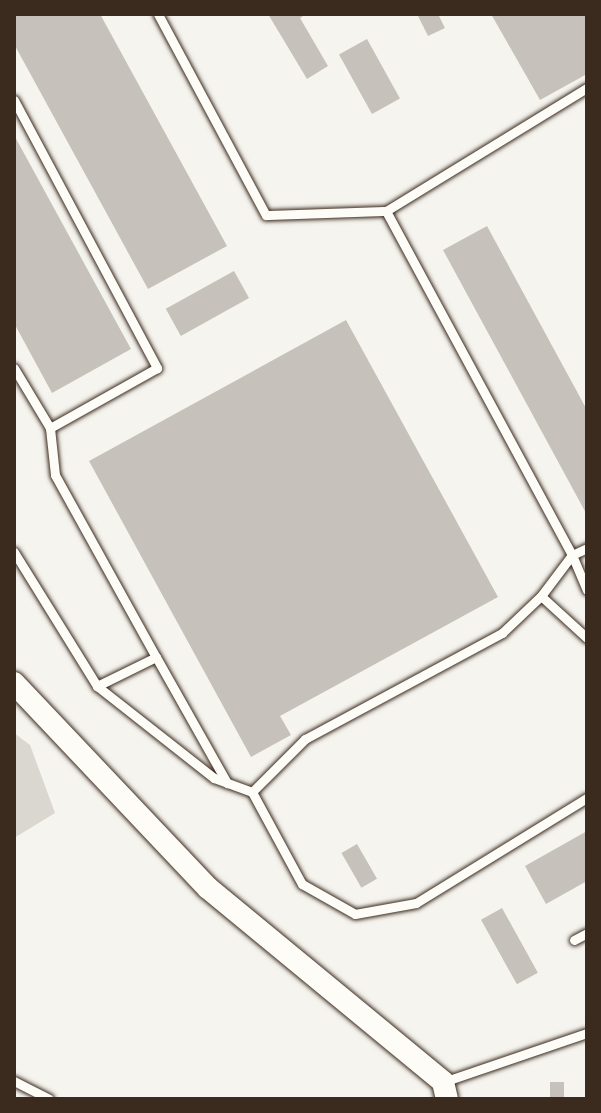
<!DOCTYPE html>
<style>
body{margin:0}
#map{position:relative;width:601px;height:1113px;overflow:hidden;background:#f5f4ee;font-family:Pangolin,sans-serif}
div>[style]{position:absolute}
.green>*{inset:0;background:#dad6d0}
.building>*{inset:0;background:#c7c1bb;transform-origin:0 0}
.roads{filter:drop-shadow(0 0 2px #3b2a1e) drop-shadow(0 0 2px #3b2a1e)}
.service>*{height:9px;margin:-4.5px;padding:0 4.5px;transform-origin:4.5px;border-radius:4.5px;background:#fdfcf7}
.tertiary>*{height:22px;margin:-11px;padding:0 11px;transform-origin:11px;border-radius:11px;background:#fdfcf7}
span{translate:-50% -50%;white-space:nowrap;text-align:center;line-height:1.15;-webkit-text-stroke:7px #fdfcf7;paint-order:stroke}
.frame{position:absolute;inset:0;border:16px solid #3b2a1e;pointer-events:none}
</style>
<div id="map">
<div class="green">
<i style="clip-path:polygon(14px 733px,30px 745px,55px 813px,14px 838px)"></i>
</div>
<div class="building">
<i style="clip-path:polygon(14px 14px,100px 14px,227px 246px,148px 289px,14px 44px)"></i>
<i style="clip-path:polygon(268px 14px,306px 14px,300px 18px,328px 66px,307px 79px)"></i>
<i style="clip-path:polygon(417px 14px,438px 14px,445px 28px,428px 36px)"></i>
<i style="clip-path:polygon(491px 14px,584px 14px,587px 20px,587px 74px,540px 100px)"></i>
<i style="left:367px;top:39px;width:68px;height:32px;rotate:61deg"></i>
<i style="clip-path:polygon(14px 135px,131px 349px,52px 393px,14px 323px)"></i>
<i style="clip-path:polygon(487px 226px,587px 410px,587px 515px,443px 250px)"></i>
<i style="left:234px;top:271px;width:31px;height:78px;rotate:61deg"></i>
<i style="clip-path:polygon(346px 320px,498px 597px,280px 716px,291px 735px,251px 757px,89px 461px)"></i>
<i style="clip-path:polygon(587px 831px,587px 881px,546px 904px,525px 866px)"></i>
<i style="left:357px;top:844px;width:40px;height:18px;rotate:60deg"></i>
<i style="left:502px;top:908px;width:74px;height:24px;rotate:61deg"></i>
<i style="left:550px;top:1082px;width:14px;height:15px"></i>
</div>
<div class="roads">
<div class="service">
<i style="left:158px;top:14px;width:228px;rotate:61.8deg"></i>
<i style="left:266px;top:215px;width:120px;rotate:-1.9deg"></i>
<i style="left:386px;top:211px;width:391px;rotate:61.6deg"></i>
<i style="left:572px;top:555px;width:38px;rotate:67deg"></i>
<i style="left:14px;top:100px;width:304px;rotate:61.9deg"></i>
<i style="left:157px;top:368px;width:123px;rotate:150.7deg"></i>
<i style="left:386px;top:211px;width:236px;rotate:-31.5deg"></i>
<i style="left:14px;top:368px;width:70px;rotate:59deg"></i>
<i style="left:50px;top:428px;width:47px;rotate:83.9deg"></i>
<i style="left:55px;top:475px;width:208px;rotate:61deg"></i>
<i style="left:156px;top:657px;width:66px;rotate:153.8deg"></i>
<i style="left:14px;top:552px;width:158px;rotate:58.2deg"></i>
<i style="left:97px;top:686px;width:149px;rotate:38.2deg"></i>
<i style="left:214px;top:778px;width:40px;rotate:20.2deg"></i>
<i style="left:252px;top:792px;width:105px;rotate:61.5deg"></i>
<i style="left:302px;top:884px;width:61px;rotate:29.5deg"></i>
<i style="left:355px;top:914px;width:62px;rotate:-10.2deg"></i>
<i style="left:416px;top:903px;width:201px;rotate:-31.6deg"></i>
<i style="left:541px;top:596px;width:62px;rotate:42.4deg"></i>
<i style="left:156px;top:657px;width:145px;rotate:60.6deg"></i>
<i style="left:252px;top:792px;width:75px;rotate:-45deg"></i>
<i style="left:305px;top:739px;width:224px;rotate:-28.3deg"></i>
<i style="left:502px;top:633px;width:54px;rotate:-43.5deg"></i>
<i style="left:541px;top:596px;width:51px;rotate:-52.9deg"></i>
<i style="left:572px;top:555px;width:17px;rotate:-25deg"></i>
<i style="left:574px;top:940px;width:15px;rotate:-28deg"></i>
<i style="left:14px;top:1081px;width:39px;rotate:27deg"></i>
<i style="left:443px;top:1082px;width:152px;rotate:-18.8deg"></i>
</div>
<div class="tertiary">
<i style="left:14px;top:683px;width:282px;rotate:46.6deg"></i>
<i style="left:208px;top:888px;width:305px;rotate:39.5deg"></i>
<i style="left:443px;top:1082px;width:17px;rotate:77deg"></i>
</div>
</div>
<div class="frame"></div>
</div>
